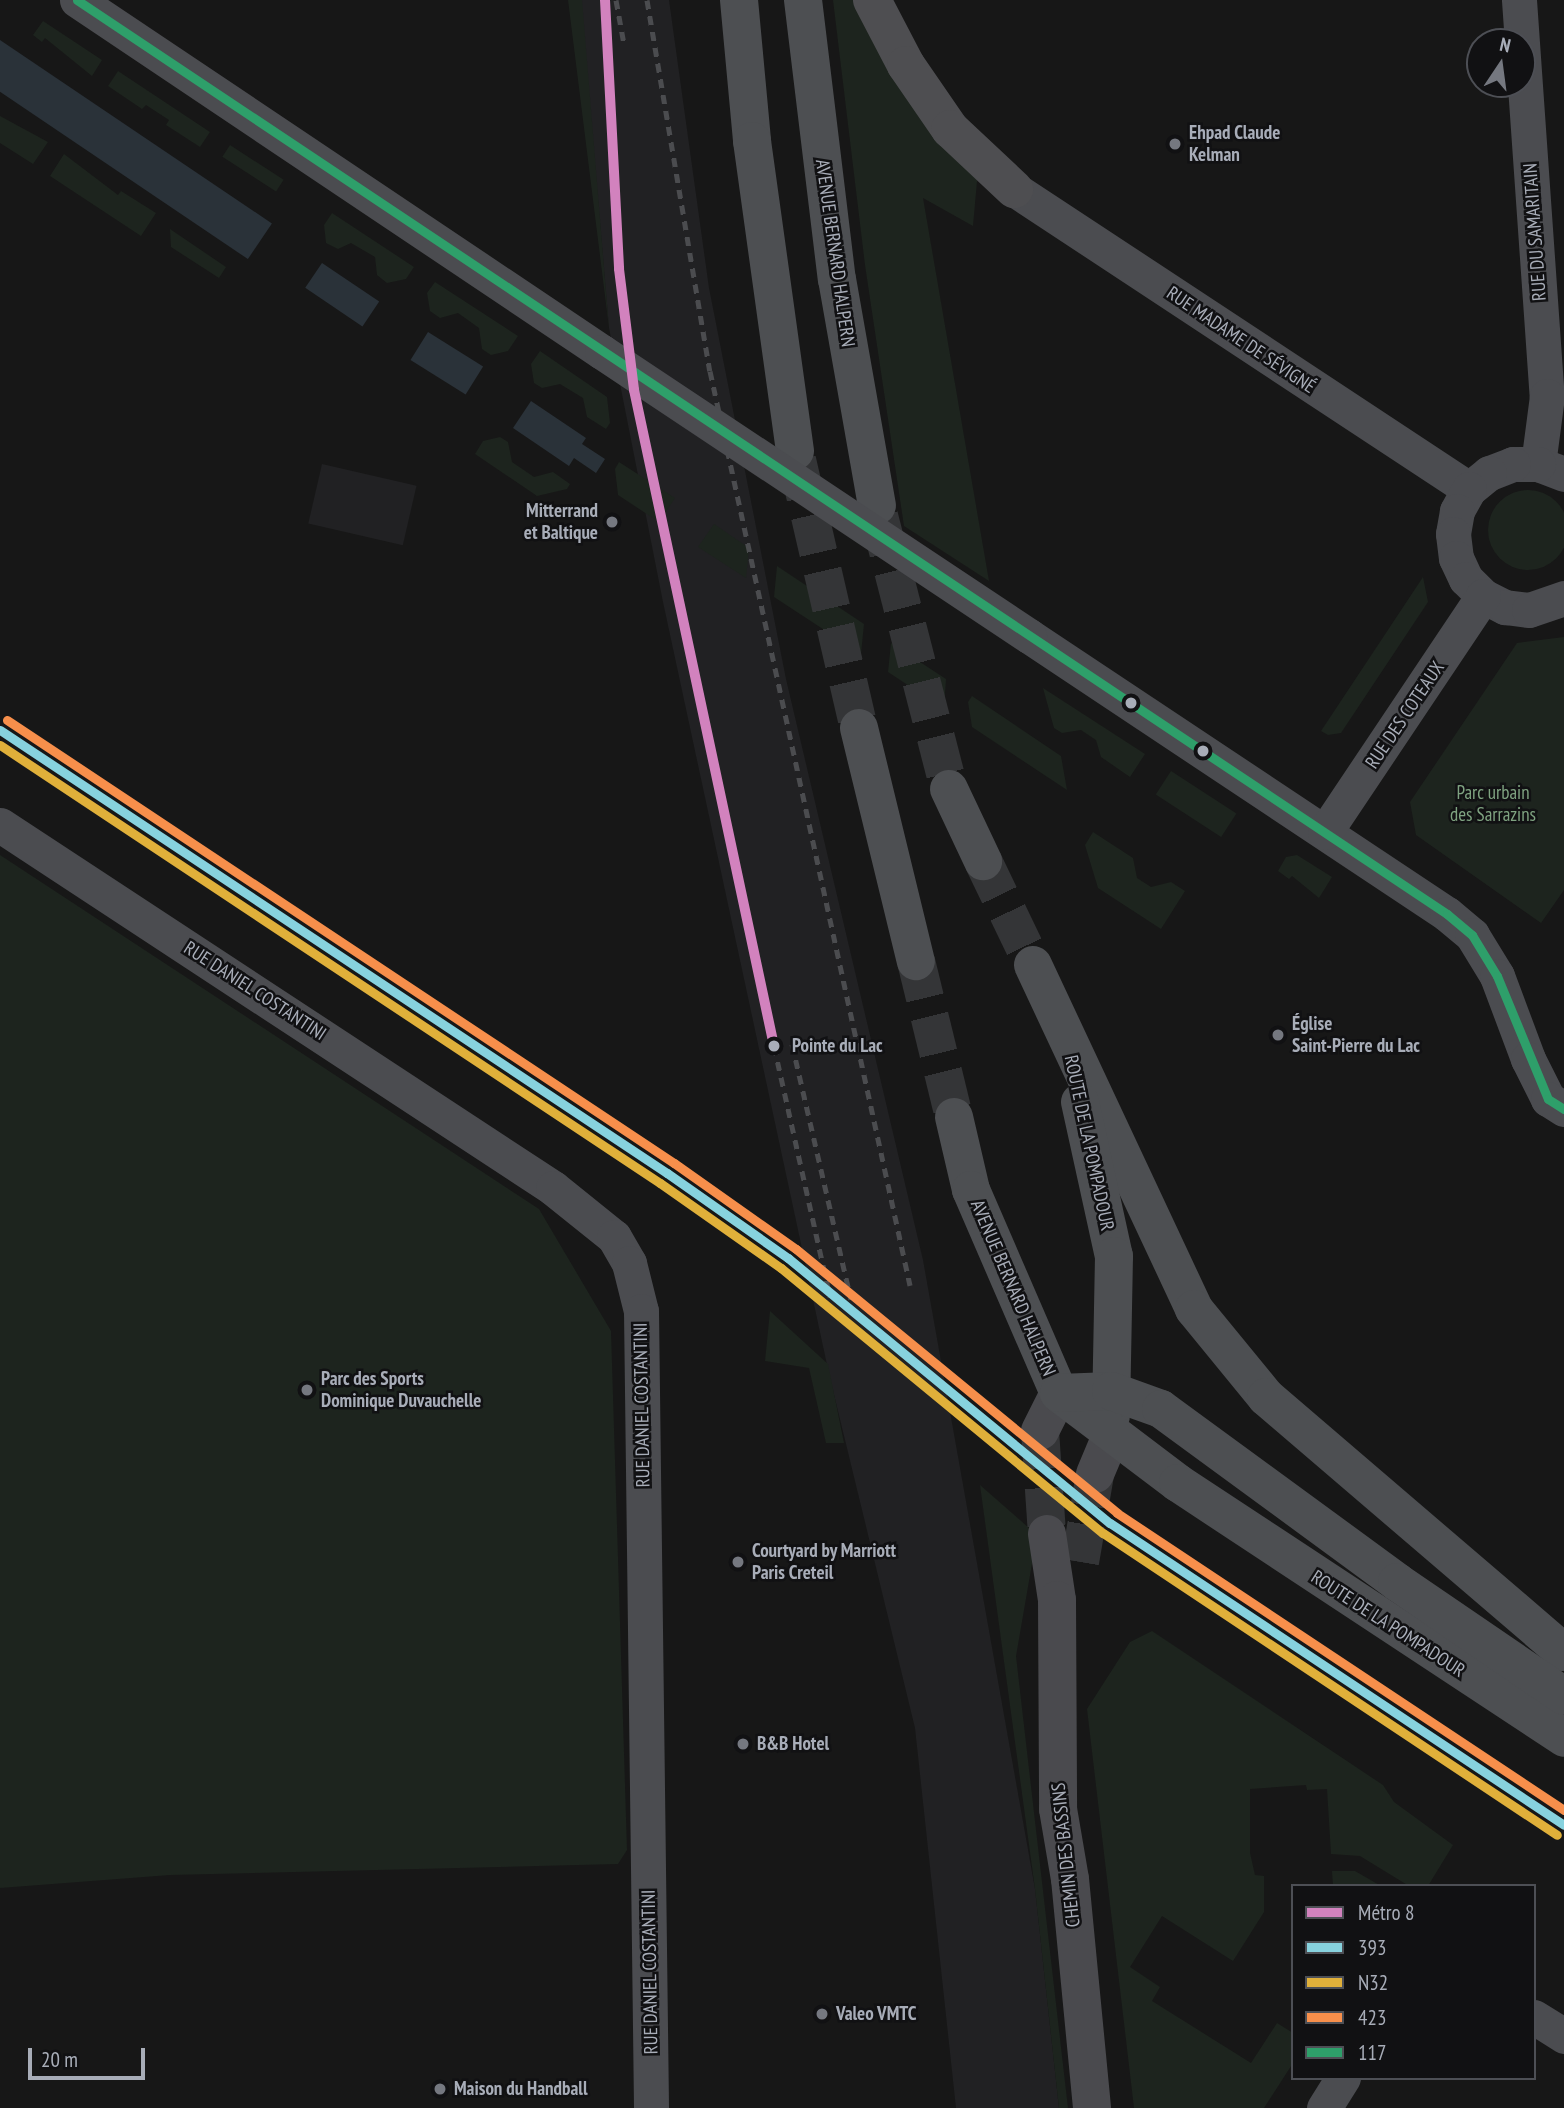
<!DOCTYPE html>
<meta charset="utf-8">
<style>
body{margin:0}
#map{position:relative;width:1564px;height:2108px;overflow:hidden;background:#171717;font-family:"PT Sans Narrow",sans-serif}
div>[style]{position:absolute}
.built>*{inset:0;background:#212123;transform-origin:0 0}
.green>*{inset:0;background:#1d241e;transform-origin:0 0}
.round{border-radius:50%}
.water>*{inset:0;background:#2a3239;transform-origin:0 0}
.secondary-tunnel>*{height:38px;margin-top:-19px;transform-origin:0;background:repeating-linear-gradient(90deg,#343537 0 38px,transparent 0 57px)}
.primary-tunnel>*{height:38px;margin-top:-19px;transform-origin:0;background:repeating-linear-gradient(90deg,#343537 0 38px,transparent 0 57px)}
.street>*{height:35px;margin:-17.5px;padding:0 17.5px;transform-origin:17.5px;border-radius:17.5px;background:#4b4c50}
.secondary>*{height:38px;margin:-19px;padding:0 19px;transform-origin:19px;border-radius:19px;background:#4a4a4e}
.primary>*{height:38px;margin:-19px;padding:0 19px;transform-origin:19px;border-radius:19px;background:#4d4f52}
.highway>*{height:38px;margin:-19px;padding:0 19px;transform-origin:19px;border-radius:19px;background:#4e4e51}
.rail>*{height:5px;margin-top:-2.5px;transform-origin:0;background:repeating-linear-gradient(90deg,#4b4c4f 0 9px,transparent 0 16px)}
.street-bridge>*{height:35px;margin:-17.5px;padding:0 17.5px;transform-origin:17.5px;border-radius:17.5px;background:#4b4c50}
.bus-1>*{height:9px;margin:-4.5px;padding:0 4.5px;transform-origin:4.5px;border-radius:4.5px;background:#87d2de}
.bus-2>*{height:9px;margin:-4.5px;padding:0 4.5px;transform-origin:4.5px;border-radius:4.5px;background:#e0b03a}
.bus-3>*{height:9px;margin:-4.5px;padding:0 4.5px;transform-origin:4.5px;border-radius:4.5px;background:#f78f4b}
.bus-4>*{height:9px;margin:-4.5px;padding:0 4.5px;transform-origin:4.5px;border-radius:4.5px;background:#2e9f6a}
.metro-1>*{height:10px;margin:-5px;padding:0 5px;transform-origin:5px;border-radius:5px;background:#d282be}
.dots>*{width:19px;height:19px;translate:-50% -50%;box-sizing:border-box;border:4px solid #111113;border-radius:50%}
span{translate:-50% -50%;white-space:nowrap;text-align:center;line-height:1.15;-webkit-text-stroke:5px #111113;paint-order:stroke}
.poi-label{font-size:19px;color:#a8adb8;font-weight:700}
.left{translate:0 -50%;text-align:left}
.right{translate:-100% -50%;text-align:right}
.street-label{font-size:19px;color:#a8adb8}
.park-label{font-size:19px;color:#7fa381}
.stop-label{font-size:19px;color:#a8adb8;font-weight:700}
.legend{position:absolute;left:1291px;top:1884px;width:245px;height:196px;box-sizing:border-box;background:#111113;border:2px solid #4d4f55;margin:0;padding:9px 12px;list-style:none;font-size:21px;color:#a8adb8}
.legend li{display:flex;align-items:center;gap:14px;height:35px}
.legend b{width:35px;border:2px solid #4d4f55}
.north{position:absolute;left:1466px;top:28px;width:70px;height:70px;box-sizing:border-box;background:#111113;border:2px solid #4d4f55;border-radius:50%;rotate:13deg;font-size:19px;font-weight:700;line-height:28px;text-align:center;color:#a8adb8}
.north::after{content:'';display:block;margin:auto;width:24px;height:32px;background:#757880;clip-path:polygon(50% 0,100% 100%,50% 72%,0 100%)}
.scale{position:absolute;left:28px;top:2048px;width:117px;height:32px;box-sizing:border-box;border:4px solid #a8adb8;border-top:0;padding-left:9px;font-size:21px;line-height:24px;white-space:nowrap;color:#a8adb8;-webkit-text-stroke:5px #111113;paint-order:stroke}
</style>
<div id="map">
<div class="built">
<i style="clip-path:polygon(581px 0,669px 0,709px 288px,786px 679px,923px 1260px,1035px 1889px,1059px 2108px,956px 2108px,915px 1728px,829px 1374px,663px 602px,609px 328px)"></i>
<i style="left:322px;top:464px;width:97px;height:61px;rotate:13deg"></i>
</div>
<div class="green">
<i style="clip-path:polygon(568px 0,582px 0,609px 328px)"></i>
<i style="clip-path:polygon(833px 0,859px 0,978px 170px,973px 226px,923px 198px,989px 581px,904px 526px,865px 265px)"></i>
<i style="clip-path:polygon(43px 21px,102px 60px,92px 76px,45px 38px,42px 42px,33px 35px)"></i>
<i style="clip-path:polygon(118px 71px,210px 132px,200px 147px,166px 125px,169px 120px,146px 105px,142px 109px,108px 86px)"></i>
<i style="clip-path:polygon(0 116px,48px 142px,33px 164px,0 143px)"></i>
<i style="left:230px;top:145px;width:64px;height:14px;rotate:33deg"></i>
<i style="clip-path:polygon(64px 154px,118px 195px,121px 191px,156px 213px,141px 236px,50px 176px)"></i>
<i style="clip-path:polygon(332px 213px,414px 267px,406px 279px,387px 283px,377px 275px,375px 257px,351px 243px,338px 249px,326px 243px,324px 225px)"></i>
<i style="clip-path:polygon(170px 229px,226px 267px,219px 278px,171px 247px)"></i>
<i style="clip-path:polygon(435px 282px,518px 336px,508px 351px,491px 355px,482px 349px,479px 328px,458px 313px,440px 318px,430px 311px,427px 293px)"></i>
<i style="clip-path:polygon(540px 351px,607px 397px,610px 423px,606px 429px,587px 417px,583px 398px,560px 384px,542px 388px,534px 383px,531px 364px)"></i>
<i style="clip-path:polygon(500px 437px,508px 442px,512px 462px,534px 477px,553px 472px,570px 484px,567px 489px,537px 496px,475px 454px,483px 441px)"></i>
<i style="clip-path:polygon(619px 462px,675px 498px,659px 522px,618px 495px,615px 469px)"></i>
<i class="round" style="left:1488px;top:490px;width:80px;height:80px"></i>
<i style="clip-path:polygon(714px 524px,749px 548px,746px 578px,698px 547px)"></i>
<i style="clip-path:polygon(777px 566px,864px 624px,861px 654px,774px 597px)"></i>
<i style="clip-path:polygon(1423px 577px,1428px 602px,1341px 733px,1328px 735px,1321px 731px)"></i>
<i style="clip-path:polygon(1564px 637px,1564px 890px,1541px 923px,1416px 835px,1410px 802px,1517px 643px)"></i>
<i style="clip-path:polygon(891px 643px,946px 679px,944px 709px,888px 672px)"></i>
<i style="clip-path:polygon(1043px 688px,1145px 754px,1130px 777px,1101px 757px,1096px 740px,1081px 730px,1062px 733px,1054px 728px)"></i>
<i style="clip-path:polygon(972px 696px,1061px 756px,1067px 790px,972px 727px,968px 702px)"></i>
<i style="left:1171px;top:771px;width:78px;height:28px;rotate:33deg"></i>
<i style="clip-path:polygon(1093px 832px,1133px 858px,1137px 878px,1151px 887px,1171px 882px,1185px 891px,1161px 929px,1098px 888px,1085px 845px)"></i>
<i style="clip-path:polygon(0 855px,539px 1209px,611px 1331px,627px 1850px,618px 1864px,170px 1875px,0 1888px)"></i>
<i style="clip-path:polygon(1297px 855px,1332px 877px,1319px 898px,1292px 876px,1289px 879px,1278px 871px,1286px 857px)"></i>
<i style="clip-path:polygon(770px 1311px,828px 1364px,844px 1443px,826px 1443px,809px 1368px,765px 1361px)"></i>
<i style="clip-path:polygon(980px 1485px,1037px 1535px,1016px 1656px,1068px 2108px,1059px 2108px,1035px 1889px)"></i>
<i style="clip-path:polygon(1152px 1631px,1383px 1785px,1394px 1802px,1453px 1845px,1428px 1886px,1409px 1886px,1360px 1856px,1331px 1854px,1327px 1789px,1307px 1790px,1306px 1785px,1250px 1789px,1250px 1853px,1255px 1875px,1264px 1876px,1264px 1912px,1233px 1961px,1162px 1916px,1130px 1967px,1160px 1987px,1152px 2001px,1251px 2063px,1277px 2023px,1293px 2033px,1293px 2063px,1264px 2108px,1134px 2108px,1087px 1709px,1130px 1642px)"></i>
<i style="clip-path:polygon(1332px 1871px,1355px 1871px,1381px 1886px,1333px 1886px)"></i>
</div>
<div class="water">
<i style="left:0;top:40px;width:328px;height:43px;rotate:34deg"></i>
<i style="left:322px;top:263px;width:69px;height:30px;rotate:34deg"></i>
<i style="left:428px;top:332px;width:65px;height:33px;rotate:32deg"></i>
<i style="clip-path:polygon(531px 401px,586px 438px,582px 444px,605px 459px,596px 473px,574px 458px,569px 466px,513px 428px)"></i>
</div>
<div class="secondary-tunnel">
<i style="left:1040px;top:1431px;width:103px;rotate:86.1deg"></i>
<i style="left:1080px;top:1562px;width:89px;rotate:-80.3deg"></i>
</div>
<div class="primary-tunnel">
<i style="left:797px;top:460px;width:275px;rotate:77deg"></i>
<i style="left:879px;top:516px;width:282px;rotate:75.6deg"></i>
<i style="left:983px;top:861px;width:115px;rotate:64.3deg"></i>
<i style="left:916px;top:961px;width:161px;rotate:76.3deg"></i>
</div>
<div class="street">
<i style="left:77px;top:0;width:632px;rotate:33.84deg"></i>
<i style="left:1519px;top:0;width:397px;rotate:86deg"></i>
<i style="left:1547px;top:396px;width:69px;rotate:97.5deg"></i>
<i style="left:1014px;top:189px;width:545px;rotate:33.4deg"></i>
<i style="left:1564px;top:474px;width:28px;rotate:-159deg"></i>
<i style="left:1538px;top:464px;width:25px;rotate:180deg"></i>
<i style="left:1513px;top:464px;width:26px;rotate:159deg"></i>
<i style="left:1489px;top:473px;width:26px;rotate:141deg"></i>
<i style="left:1469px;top:489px;width:25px;rotate:119deg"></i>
<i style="left:1457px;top:511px;width:23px;rotate:100deg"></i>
<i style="left:1453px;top:534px;width:24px;rotate:83deg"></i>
<i style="left:1456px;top:558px;width:23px;rotate:65deg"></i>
<i style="left:1466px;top:579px;width:24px;rotate:45deg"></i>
<i style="left:1483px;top:596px;width:25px;rotate:27deg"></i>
<i style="left:1505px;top:607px;width:24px;rotate:7deg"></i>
<i style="left:1529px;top:610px;width:37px;rotate:-19deg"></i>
<i style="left:1029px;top:636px;width:502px;rotate:33.63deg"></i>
<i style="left:1447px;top:914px;width:33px;rotate:40deg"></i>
<i style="left:1472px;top:935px;width:48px;rotate:58.6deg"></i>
<i style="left:1497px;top:976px;width:89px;rotate:69.5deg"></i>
<i style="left:1528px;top:1059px;width:45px;rotate:63.4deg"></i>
<i style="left:1548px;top:1099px;width:19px;rotate:32deg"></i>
<i style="left:0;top:825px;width:661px;rotate:33.28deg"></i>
<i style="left:553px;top:1188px;width:78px;rotate:38.8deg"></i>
<i style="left:614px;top:1237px;width:30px;rotate:60deg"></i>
<i style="left:629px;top:1263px;width:49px;rotate:76deg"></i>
<i style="left:641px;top:1311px;width:797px;rotate:89.28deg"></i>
<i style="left:1325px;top:832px;width:284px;rotate:-56.2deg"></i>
<i style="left:1534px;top:2017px;width:36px;rotate:32deg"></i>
<i style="left:1324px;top:2108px;width:36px;rotate:-58deg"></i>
</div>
<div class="secondary">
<i style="left:1040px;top:1431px;width:42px;rotate:-63.4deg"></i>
<i style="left:1095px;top:1474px;width:41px;rotate:-67.2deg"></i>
<i style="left:1047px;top:1534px;width:67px;rotate:81.4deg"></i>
<i style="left:1057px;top:1600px;width:209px;rotate:89.7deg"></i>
<i style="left:1058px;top:1809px;width:71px;rotate:80.3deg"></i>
<i style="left:1070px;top:1879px;width:230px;rotate:84.5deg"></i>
</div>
<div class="primary">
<i style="left:739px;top:0;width:142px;rotate:84.7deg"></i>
<i style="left:752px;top:141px;width:313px;rotate:82.1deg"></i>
<i style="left:803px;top:0;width:281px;rotate:83.1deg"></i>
<i style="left:837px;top:279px;width:230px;rotate:80deg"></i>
<i style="left:859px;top:728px;width:240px;rotate:76.3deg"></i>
<i style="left:949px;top:789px;width:80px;rotate:64.7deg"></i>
<i style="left:1033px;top:965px;width:380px;rotate:64.9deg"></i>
<i style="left:1194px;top:1309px;width:114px;rotate:50.7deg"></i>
<i style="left:1266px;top:1397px;width:392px;rotate:40.6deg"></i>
<i style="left:1080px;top:1102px;width:158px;rotate:77.6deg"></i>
<i style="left:1114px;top:1256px;width:160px;rotate:91.1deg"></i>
<i style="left:954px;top:1117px;width:75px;rotate:76.9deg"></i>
<i style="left:971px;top:1190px;width:221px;rotate:66.6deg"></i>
<i style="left:1059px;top:1393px;width:149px;rotate:37.1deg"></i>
<i style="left:1178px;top:1483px;width:463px;rotate:33.4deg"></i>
<i style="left:1059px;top:1393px;width:52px;rotate:-2.2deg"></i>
<i style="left:1111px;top:1391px;width:53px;rotate:19.8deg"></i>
<i style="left:1161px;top:1409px;width:293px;rotate:36.2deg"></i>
<i style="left:1397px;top:1582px;width:202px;rotate:34.3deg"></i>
</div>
<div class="highway">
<i style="left:872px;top:0;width:73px;rotate:62.4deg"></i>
<i style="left:906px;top:65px;width:78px;rotate:55.5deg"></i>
<i style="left:950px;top:129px;width:88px;rotate:43.2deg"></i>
</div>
<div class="rail">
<i style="left:616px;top:0;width:45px;rotate:79.7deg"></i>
<i style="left:647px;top:0;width:376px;rotate:80.4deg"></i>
<i style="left:710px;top:371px;width:936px;rotate:77.66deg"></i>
<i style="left:792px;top:1044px;width:262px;rotate:77deg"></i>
<i style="left:774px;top:1046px;width:257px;rotate:77.4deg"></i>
</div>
<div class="street-bridge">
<i style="left:602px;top:352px;width:513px;rotate:33.63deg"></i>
</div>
<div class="bus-1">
<i style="left:0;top:730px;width:801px;rotate:33.59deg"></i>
<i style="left:667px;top:1173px;width:148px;rotate:35.1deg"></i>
<i style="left:788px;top:1258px;width:417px;rotate:39.5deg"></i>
<i style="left:1110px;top:1523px;width:545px;rotate:33.63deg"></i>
</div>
<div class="bus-2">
<i style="left:0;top:745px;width:792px;rotate:33.57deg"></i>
<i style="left:660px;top:1183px;width:148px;rotate:35.1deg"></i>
<i style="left:781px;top:1268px;width:417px;rotate:39.5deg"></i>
<i style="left:1103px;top:1533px;width:545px;rotate:33.63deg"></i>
</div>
<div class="bus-3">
<i style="left:7px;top:720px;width:801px;rotate:33.59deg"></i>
<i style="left:674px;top:1163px;width:149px;rotate:35.2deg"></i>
<i style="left:796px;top:1249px;width:416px;rotate:39.4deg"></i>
<i style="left:1117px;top:1513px;width:537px;rotate:33.6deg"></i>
</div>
<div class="bus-4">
<i style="left:77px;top:0;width:1647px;rotate:33.71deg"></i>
<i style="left:1447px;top:914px;width:33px;rotate:40deg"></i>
<i style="left:1472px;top:935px;width:48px;rotate:58.6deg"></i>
<i style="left:1497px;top:976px;width:133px;rotate:67.5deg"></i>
<i style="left:1548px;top:1099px;width:19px;rotate:32deg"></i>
</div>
<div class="metro-1">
<i style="left:605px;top:0;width:269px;rotate:87deg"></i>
<i style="left:619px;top:269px;width:122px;rotate:82.9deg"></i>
<i style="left:634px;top:390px;width:671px;rotate:77.95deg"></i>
</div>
<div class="dots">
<i style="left:1175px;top:144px;background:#757880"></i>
<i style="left:612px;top:522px;background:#757880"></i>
<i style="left:1131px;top:703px;background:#a8adb8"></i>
<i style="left:1203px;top:751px;background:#a8adb8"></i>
<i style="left:1278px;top:1035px;background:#757880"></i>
<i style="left:774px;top:1046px;background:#a8adb8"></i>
<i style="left:307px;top:1390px;background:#757880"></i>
<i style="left:738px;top:1562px;background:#757880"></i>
<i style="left:743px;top:1744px;background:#757880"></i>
<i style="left:822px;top:2014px;background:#757880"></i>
<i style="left:440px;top:2089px;background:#757880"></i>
</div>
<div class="poi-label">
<span class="left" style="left:1189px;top:144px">Ehpad Claude<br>Kelman</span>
<span class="right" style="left:598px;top:522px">Mitterrand<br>et Baltique</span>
<span class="left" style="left:1292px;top:1035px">Église<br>Saint-Pierre du Lac</span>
<span class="left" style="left:321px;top:1390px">Parc des Sports<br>Dominique Duvauchelle</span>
<span class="left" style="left:752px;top:1562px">Courtyard by Marriott<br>Paris Creteil</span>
<span class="left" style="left:757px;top:1744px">B&amp;B Hotel</span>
<span class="left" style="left:836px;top:2014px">Valeo VMTC</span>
<span class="left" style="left:454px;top:2089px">Maison du Handball</span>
</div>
<div class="street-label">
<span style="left:1535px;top:232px;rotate:-94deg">RUE DU SAMARITAIN</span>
<span style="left:835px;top:253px;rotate:82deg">AVENUE BERNARD HALPERN</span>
<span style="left:1241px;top:340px;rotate:34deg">RUE MADAME DE SÉVIGNÉ</span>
<span style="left:1405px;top:715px;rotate:-56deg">RUE DES COTEAUX</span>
<span style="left:255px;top:991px;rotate:33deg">RUE DANIEL COSTANTINI</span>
<span style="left:1089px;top:1143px;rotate:78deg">ROUTE DE LA POMPADOUR</span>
<span style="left:1013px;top:1288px;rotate:67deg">AVENUE BERNARD HALPERN</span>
<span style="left:642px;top:1405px;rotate:-91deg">RUE DANIEL COSTANTINI</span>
<span style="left:1388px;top:1624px;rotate:33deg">ROUTE DE LA POMPADOUR</span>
<span style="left:1066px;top:1855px;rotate:-96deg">CHEMIN DES BASSINS</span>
<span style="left:650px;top:1972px;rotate:-91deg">RUE DANIEL COSTANTINI</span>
</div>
<div class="park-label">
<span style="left:1493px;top:804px">Parc urbain<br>des Sarrazins</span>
</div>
<div class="stop-label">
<span class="left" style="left:792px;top:1046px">Pointe du Lac</span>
</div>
<ul class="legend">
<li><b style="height:9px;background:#d282be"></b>Métro 8</li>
<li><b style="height:9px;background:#87d2de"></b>393</li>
<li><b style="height:9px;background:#e0b03a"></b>N32</li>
<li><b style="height:9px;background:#f78f4b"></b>423</li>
<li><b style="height:9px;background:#2e9f6a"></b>117</li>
</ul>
<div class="north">N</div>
<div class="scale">20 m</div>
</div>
